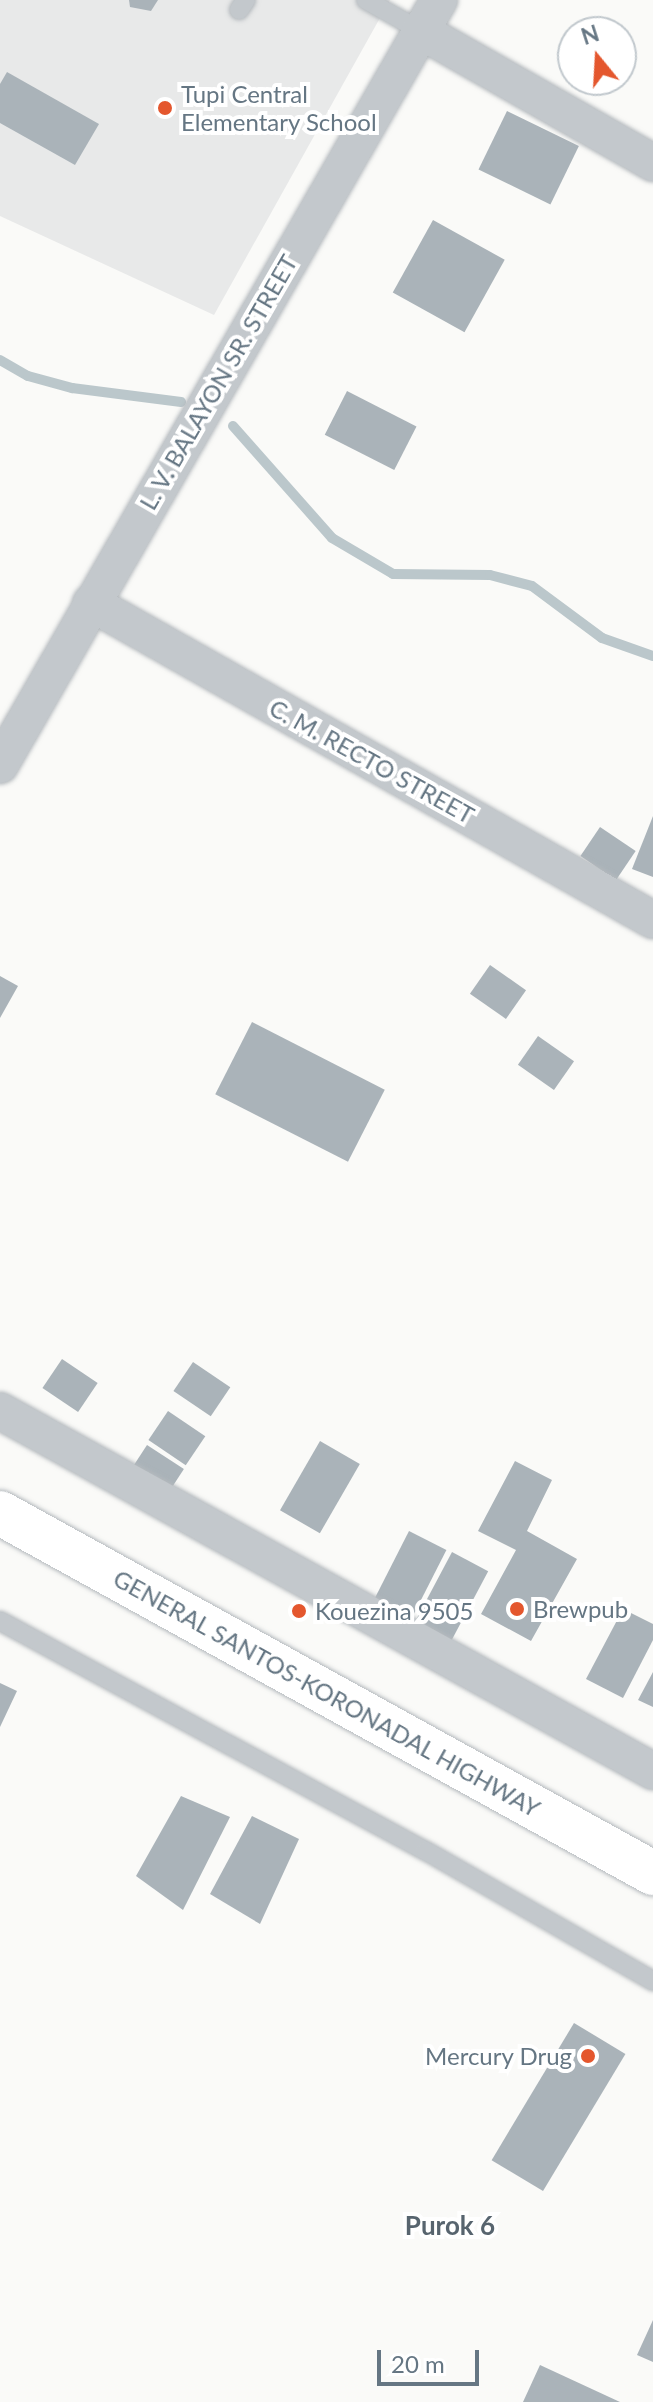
<!DOCTYPE html>
<style>
body{margin:0}
#map{position:relative;width:653px;height:2402px;overflow:hidden;background:#fafaf8;font-family:Lato,sans-serif}
div>[style]{position:absolute}
.built>*{inset:0;background:#e8e9e9}
.stream>*{height:10px;margin:-5px;padding:0 5px;transform-origin:5px;border-radius:5px;background:#bbc7cb}
.building>*{inset:0;background:#aab3b9;transform-origin:0 0}
.roads{filter:drop-shadow(0 0 2px #b4b9bd) drop-shadow(0 0 2px #b4b9bd)}
.lane>*{height:18px;margin:-9px;padding:0 9px;transform-origin:9px;border-radius:9px;background:#c3c8cc}
.street>*{height:36px;margin:-18px;padding:0 18px;transform-origin:18px;border-radius:18px;background:#c3c8cc}
.highway>*{height:44px;margin:-22px;padding:0 22px;transform-origin:22px;border-radius:22px;background:#fff}
.dots>*{width:22px;height:22px;translate:-50% -50%;box-sizing:border-box;border:4px solid #fff;border-radius:50%}
span{translate:-50% -50%;white-space:nowrap;text-align:center;line-height:1.15;-webkit-text-stroke:8px #fff;paint-order:stroke}
.poi-label{font-size:24px;color:#657683}
.left{translate:0 -50%;text-align:left}
.right{translate:-100% -50%;text-align:right}
.street-label{font-size:24px;color:#657683}
.neighbourhood-label{font-size:26px;color:#57646e;font-weight:700}
.north{position:absolute;left:557px;top:16px;width:80px;height:80px;box-sizing:border-box;background:#fff;border:2px solid #c1c8cd;border-radius:50%;rotate:342deg;font-size:22px;font-weight:700;line-height:32px;text-align:center;color:#657683}
.north::after{content:'';display:block;margin:auto;width:28px;height:36px;background:#e4572e;clip-path:polygon(50% 0,100% 100%,50% 72%,0 100%)}
.scale{position:absolute;left:377px;top:2350px;width:102px;height:36px;box-sizing:border-box;border:4px solid #657683;border-top:0;padding-left:10px;font-size:24px;line-height:28px;white-space:nowrap;color:#657683;-webkit-text-stroke:6px #fff;paint-order:stroke}
</style>
<div id="map">
<div class="built">
<i style="clip-path:polygon(0 0,390px 0,214px 315px,0 216px)"></i>
</div>
<div class="stream">
<i style="left:0;top:360px;width:32px;rotate:30deg"></i>
<i style="left:28px;top:376px;width:46px;rotate:15.3deg"></i>
<i style="left:72px;top:388px;width:110px;rotate:7.3deg"></i>
<i style="left:233px;top:426px;width:149px;rotate:48.5deg"></i>
<i style="left:332px;top:538px;width:71px;rotate:30.5deg"></i>
<i style="left:393px;top:574px;width:97px;rotate:0.6deg"></i>
<i style="left:490px;top:575px;width:43px;rotate:14.7deg"></i>
<i style="left:532px;top:586px;width:87px;rotate:36.6deg"></i>
<i style="left:602px;top:638px;width:54px;rotate:19.4deg"></i>
</div>
<div class="building">
<i style="clip-path:polygon(129px 0,158px 0,151px 11px,130px 7px)"></i>
<i style="clip-path:polygon(7px 72px,99px 124px,75px 165px,0 123px,0 84px)"></i>
<i style="left:507px;top:111px;width:80px;height:65px;rotate:26deg"></i>
<i style="left:433px;top:220px;width:82px;height:83px;rotate:29deg"></i>
<i style="left:347px;top:391px;width:78px;height:49px;rotate:27deg"></i>
<i style="clip-path:polygon(653px 816px,653px 877px,632px 869px)"></i>
<i style="left:600px;top:827px;width:43px;height:35px;rotate:34deg"></i>
<i style="left:490px;top:965px;width:44px;height:35px;rotate:35deg"></i>
<i style="clip-path:polygon(0 976px,18px 986px,0 1018px)"></i>
<i style="left:252px;top:1022px;width:149px;height:81px;rotate:27deg"></i>
<i style="left:538px;top:1036px;width:44px;height:35px;rotate:35deg"></i>
<i style="left:62px;top:1359px;width:43px;height:35px;rotate:34deg"></i>
<i style="left:193px;top:1362px;width:45px;height:35px;rotate:34deg"></i>
<i style="left:168px;top:1411px;width:45px;height:35px;rotate:34deg"></i>
<i style="left:320px;top:1441px;width:46px;height:80px;rotate:30deg"></i>
<i style="left:147px;top:1445px;width:44px;height:35px;rotate:33deg"></i>
<i style="clip-path:polygon(515px 1461px,552px 1480px,527px 1531px,577px 1559px,531px 1641px,481px 1614px,516px 1550px,478px 1531px)"></i>
<i style="left:409px;top:1531px;width:42px;height:79px;rotate:27deg"></i>
<i style="left:452px;top:1552px;width:41px;height:80px;rotate:28deg"></i>
<i style="clip-path:polygon(623px 1609px,653px 1624px,653px 1640px,623px 1698px,586px 1679px)"></i>
<i style="clip-path:polygon(653px 1672px,653px 1707px,638px 1700px)"></i>
<i style="clip-path:polygon(0 1683px,17px 1691px,0 1727px)"></i>
<i style="clip-path:polygon(181px 1796px,230px 1817px,183px 1910px,136px 1876px)"></i>
<i style="clip-path:polygon(252px 1816px,299px 1839px,260px 1924px,210px 1894px)"></i>
<i style="left:574px;top:2023px;width:60px;height:160px;rotate:31deg"></i>
<i style="clip-path:polygon(653px 2320px,653px 2362px,637px 2355px)"></i>
<i style="clip-path:polygon(540px 2365px,620px 2402px,523px 2402px)"></i>
</div>
<div class="roads">
<div class="lane">
<i style="left:366px;top:0;width:63px;rotate:29.4deg"></i>
<i style="left:239px;top:10px;width:12px;rotate:-55deg"></i>
<i style="left:0;top:1621px;width:484px;rotate:28.4deg"></i>
<i style="left:426px;top:1851px;width:262px;rotate:29.8deg"></i>
</div>
<div class="street">
<i style="left:421px;top:31px;width:267px;rotate:29.6deg"></i>
<i style="left:91px;top:603px;width:645px;rotate:29.43deg"></i>
<i style="left:0;top:765px;width:882px;rotate:-60.15deg"></i>
<i style="left:0;top:1411px;width:746px;rotate:28.87deg"></i>
</div>
<div class="highway">
<i style="left:0;top:1513px;width:746px;rotate:28.87deg"></i>
</div>
</div>
<div class="dots">
<i style="left:165px;top:108px;background:#e4572e"></i>
<i style="left:517px;top:1609px;background:#e4572e"></i>
<i style="left:299px;top:1611px;background:#e4572e"></i>
<i style="left:588px;top:2056px;background:#e4572e"></i>
</div>
<div class="poi-label">
<span class="left" style="left:181px;top:108px">Tupi Central<br>Elementary School</span>
<span class="left" style="left:533px;top:1609px">Brewpub</span>
<span class="left" style="left:315px;top:1611px">Kouezina 9505</span>
<span class="right" style="left:572px;top:2056px">Mercury Drug</span>
</div>
<div class="street-label">
<span style="left:218px;top:382px;rotate:-60deg">L. V. BALAYON SR. STREET</span>
<span style="left:372px;top:761px;rotate:29deg">C. M. RECTO STREET</span>
<span style="left:327px;top:1693px;rotate:29deg">GENERAL SANTOS-KORONADAL HIGHWAY</span>
</div>
<div class="neighbourhood-label">
<span style="left:450px;top:2226px">Purok 6</span>
</div>
<div class="north">N</div>
<div class="scale">20 m</div>
</div>
